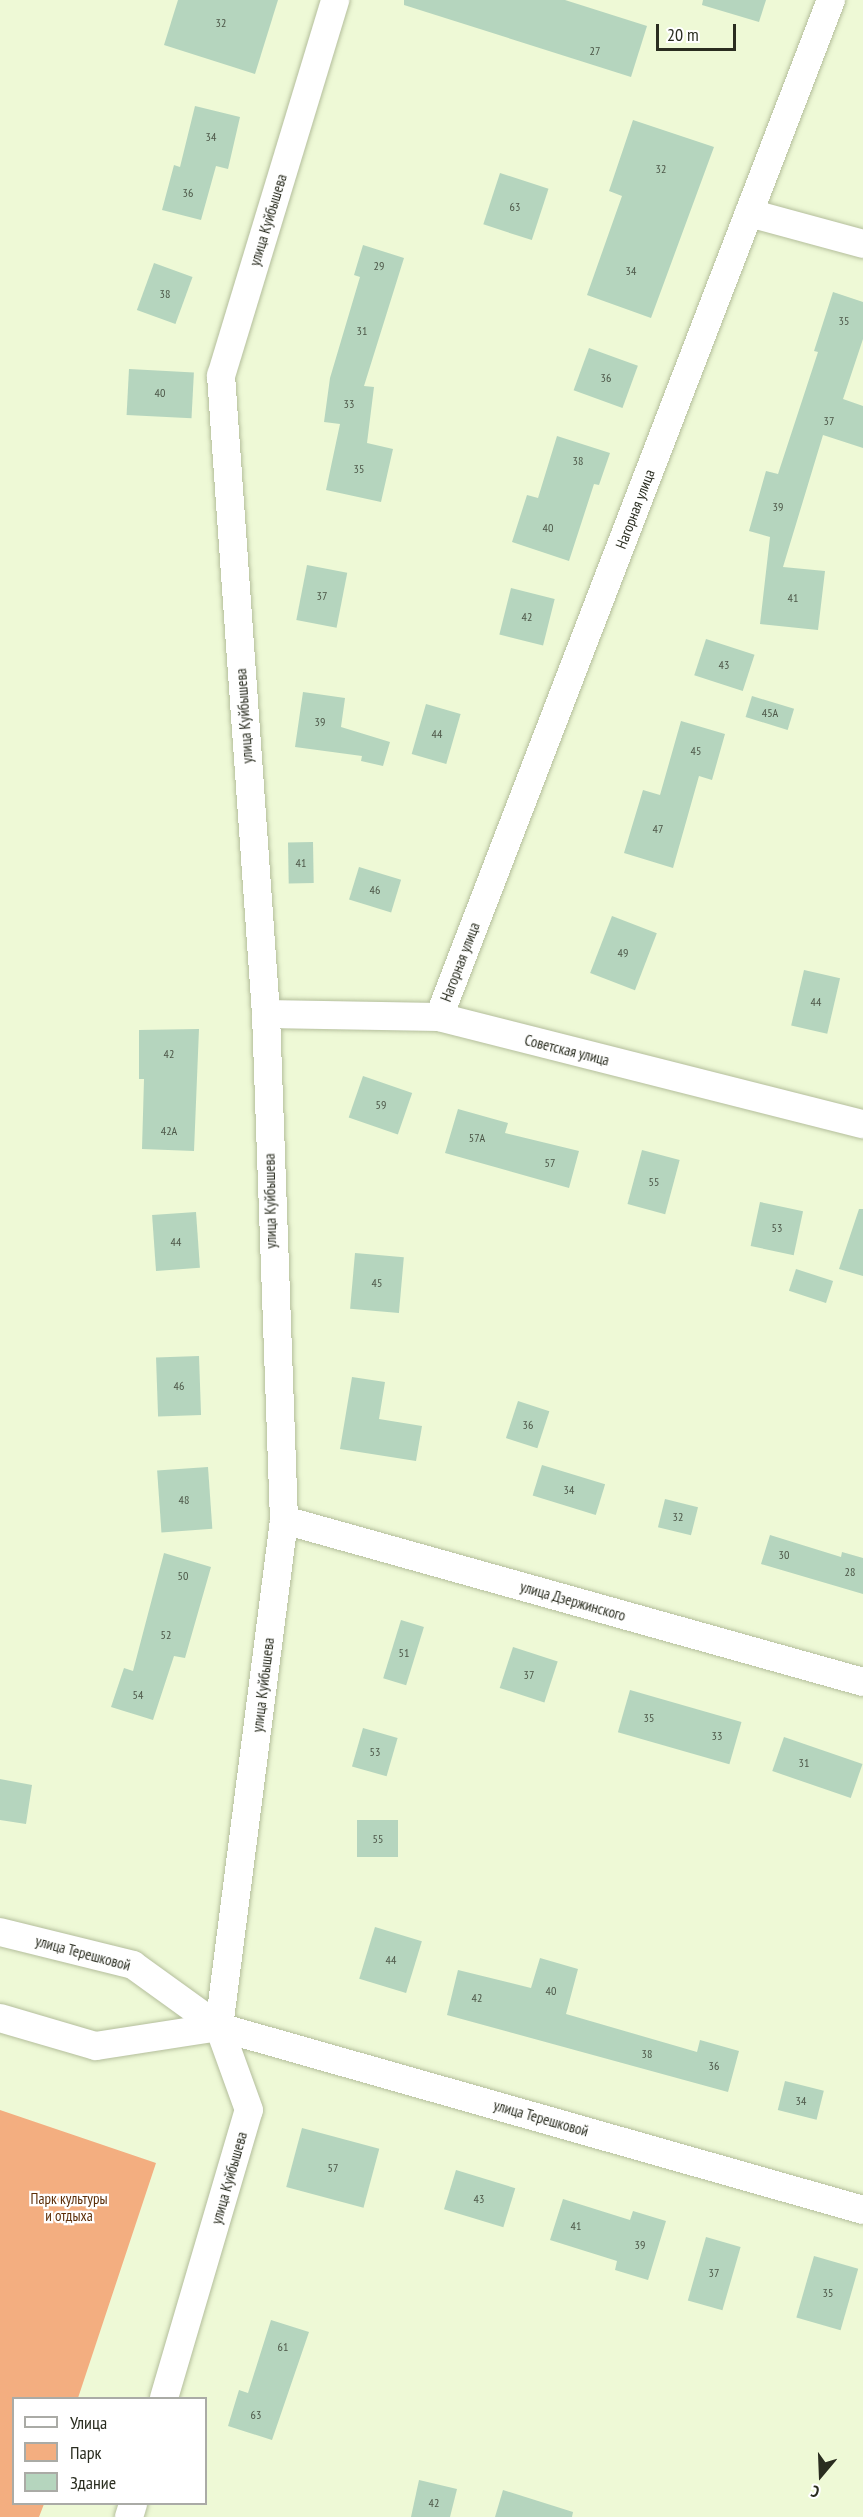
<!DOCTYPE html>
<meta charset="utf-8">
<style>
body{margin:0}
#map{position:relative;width:863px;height:2517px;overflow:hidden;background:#eef9d6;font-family:"PT Sans Narrow",sans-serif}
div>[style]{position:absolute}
.green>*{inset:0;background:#f3ae80}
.building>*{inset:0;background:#b5d5be;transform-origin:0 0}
.roads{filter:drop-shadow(0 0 2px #b4be9c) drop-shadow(0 0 2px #b4be9c)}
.minor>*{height:28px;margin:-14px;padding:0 14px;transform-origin:14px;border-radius:14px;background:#fff}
span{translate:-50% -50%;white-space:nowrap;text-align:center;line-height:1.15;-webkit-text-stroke:4.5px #fff;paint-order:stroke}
.number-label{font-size:12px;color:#4d5748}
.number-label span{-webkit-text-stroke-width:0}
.street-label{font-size:15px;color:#2a2d20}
.park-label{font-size:15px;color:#5c2e08}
.legend{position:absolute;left:12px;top:2397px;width:195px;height:108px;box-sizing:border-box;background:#fff;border:2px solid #aaaba6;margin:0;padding:8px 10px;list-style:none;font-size:18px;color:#2a2d20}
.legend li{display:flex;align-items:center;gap:12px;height:30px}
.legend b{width:30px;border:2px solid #aaaba6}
.north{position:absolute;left:791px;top:2445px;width:60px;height:60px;-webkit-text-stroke:4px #fff;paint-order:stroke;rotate:199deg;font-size:16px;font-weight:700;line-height:24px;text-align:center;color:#2a2d20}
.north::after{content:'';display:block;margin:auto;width:21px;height:27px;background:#2a2d20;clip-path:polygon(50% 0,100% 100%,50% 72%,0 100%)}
.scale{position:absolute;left:656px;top:24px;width:80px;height:27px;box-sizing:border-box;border:3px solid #2a2d20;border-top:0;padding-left:8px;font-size:18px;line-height:21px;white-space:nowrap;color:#2a2d20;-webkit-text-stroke:4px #fff;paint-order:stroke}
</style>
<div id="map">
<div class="green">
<i style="clip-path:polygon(0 2110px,156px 2163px,78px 2398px,14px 2398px,14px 2504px,44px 2504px,39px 2517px,0 2517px)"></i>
</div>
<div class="building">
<i style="clip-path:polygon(178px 0,278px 0,255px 74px,164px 45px)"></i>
<i style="clip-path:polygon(404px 0,565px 0,647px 26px,631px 77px,404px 5px)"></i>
<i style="clip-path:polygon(703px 0,766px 0,759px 22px,702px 5px)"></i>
<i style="clip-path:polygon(195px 106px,240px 117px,228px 169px,216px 166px,201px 220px,162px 210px,174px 165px,180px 167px)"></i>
<i style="clip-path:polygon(633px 120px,714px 147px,651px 318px,587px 295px,622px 196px,609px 191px)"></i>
<i style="left:500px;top:173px;width:51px;height:54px;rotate:18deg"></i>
<i style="clip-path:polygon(363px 245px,404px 258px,364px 386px,374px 387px,367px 443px,393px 449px,381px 502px,326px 490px,340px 424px,324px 422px,330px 378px,360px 277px,354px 275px)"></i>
<i style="left:154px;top:263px;width:41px;height:50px;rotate:20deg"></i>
<i style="clip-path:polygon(833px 292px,863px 302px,863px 339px,843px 399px,863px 406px,863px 448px,823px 435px,783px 567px,825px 571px,818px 630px,760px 624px,770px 537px,749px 531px,766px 471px,778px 474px,818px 352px,814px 351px)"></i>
<i style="left:589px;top:348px;width:52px;height:45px;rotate:20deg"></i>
<i style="left:129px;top:369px;width:65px;height:46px;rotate:3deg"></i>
<i style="clip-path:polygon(557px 436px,610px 453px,599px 485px,594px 484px,569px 561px,512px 542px,527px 495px,538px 498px)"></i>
<i style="left:307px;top:565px;width:41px;height:56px;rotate:11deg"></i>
<i style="left:511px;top:588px;width:45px;height:48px;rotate:14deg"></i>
<i style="left:706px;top:639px;width:51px;height:38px;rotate:18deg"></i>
<i style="clip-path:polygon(303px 692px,345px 698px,341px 727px,390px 742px,383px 766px,361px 761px,362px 756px,295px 747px)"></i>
<i style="left:752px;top:696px;width:44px;height:22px;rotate:17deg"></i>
<i style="left:426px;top:704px;width:36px;height:52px;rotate:16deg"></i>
<i style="clip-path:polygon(681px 721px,725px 734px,712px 780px,699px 776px,673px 868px,624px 853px,643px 790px,660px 795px)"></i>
<i style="left:313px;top:842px;width:41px;height:25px;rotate:89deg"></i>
<i style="left:359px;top:867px;width:44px;height:34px;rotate:17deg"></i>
<i style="left:612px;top:916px;width:48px;height:61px;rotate:21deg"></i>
<i style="left:804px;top:970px;width:37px;height:57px;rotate:13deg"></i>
<i style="clip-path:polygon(199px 1029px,194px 1151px,142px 1149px,144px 1079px,139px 1079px,139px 1030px)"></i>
<i style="left:363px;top:1076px;width:52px;height:44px;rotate:19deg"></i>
<i style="clip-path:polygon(458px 1109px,508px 1123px,505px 1133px,579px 1151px,569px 1188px,445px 1153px)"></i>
<i style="left:642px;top:1150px;width:39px;height:56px;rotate:15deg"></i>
<i style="left:760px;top:1202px;width:44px;height:45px;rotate:12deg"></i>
<i style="clip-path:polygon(859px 1209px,863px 1209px,863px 1276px,839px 1269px)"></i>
<i style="left:196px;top:1212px;width:56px;height:44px;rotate:86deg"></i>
<i style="left:355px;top:1253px;width:49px;height:56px;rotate:5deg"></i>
<i style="left:796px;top:1269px;width:39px;height:23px;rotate:18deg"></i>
<i style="left:199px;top:1356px;width:59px;height:43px;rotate:88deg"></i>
<i style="clip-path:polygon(352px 1377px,385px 1382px,379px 1419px,422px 1426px,416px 1461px,340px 1449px)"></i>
<i style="left:518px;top:1401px;width:33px;height:39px;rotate:18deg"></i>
<i style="left:542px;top:1465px;width:66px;height:32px;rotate:17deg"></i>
<i style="left:208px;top:1467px;width:62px;height:51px;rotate:86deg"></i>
<i style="left:665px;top:1499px;width:34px;height:29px;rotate:14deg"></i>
<i style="clip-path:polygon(770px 1535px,841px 1557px,842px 1552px,863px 1558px,863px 1594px,761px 1564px)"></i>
<i style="clip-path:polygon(164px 1553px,211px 1567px,185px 1658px,174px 1656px,153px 1720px,111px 1707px,124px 1668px,133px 1671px)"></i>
<i style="left:401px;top:1620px;width:24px;height:61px;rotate:17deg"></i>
<i style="left:513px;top:1647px;width:47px;height:43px;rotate:18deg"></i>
<i style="left:630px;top:1690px;width:116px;height:44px;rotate:16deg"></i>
<i style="left:363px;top:1728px;width:36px;height:40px;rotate:16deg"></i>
<i style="left:784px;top:1737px;width:83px;height:36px;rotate:19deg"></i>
<i style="clip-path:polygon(0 1779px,32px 1785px,26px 1824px,0 1820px)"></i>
<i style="left:357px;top:1820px;width:41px;height:37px"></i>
<i style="left:375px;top:1927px;width:49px;height:54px;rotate:17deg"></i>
<i style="clip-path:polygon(540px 1958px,578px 1969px,566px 2014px,697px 2052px,700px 2040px,739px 2051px,728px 2092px,447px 2015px,458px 1970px,531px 1988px)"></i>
<i style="left:785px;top:2081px;width:40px;height:30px;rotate:14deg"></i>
<i style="left:302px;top:2128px;width:80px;height:61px;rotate:15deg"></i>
<i style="left:456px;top:2170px;width:62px;height:41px;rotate:17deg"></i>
<i style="clip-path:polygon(563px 2199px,630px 2220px,633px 2211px,666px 2221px,648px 2280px,615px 2270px,617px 2261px,550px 2240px)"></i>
<i style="left:706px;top:2237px;width:36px;height:66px;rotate:16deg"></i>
<i style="left:814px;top:2256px;width:46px;height:64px;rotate:16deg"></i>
<i style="clip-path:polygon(271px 2320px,309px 2332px,272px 2440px,228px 2426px,239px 2390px,248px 2393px)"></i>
<i style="clip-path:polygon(419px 2480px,457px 2489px,450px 2517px,411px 2517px)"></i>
<i style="clip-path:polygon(503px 2490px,573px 2512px,572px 2517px,495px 2517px)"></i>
</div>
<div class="roads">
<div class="minor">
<i style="left:749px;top:213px;width:118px;rotate:15.2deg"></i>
<i style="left:266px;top:1014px;width:173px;rotate:1deg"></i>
<i style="left:439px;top:1017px;width:437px;rotate:14.2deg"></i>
<i style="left:439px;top:1017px;width:1090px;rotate:-68.92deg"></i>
<i style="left:284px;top:1520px;width:601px;rotate:15.63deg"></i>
<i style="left:0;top:1932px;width:137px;rotate:13.9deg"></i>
<i style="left:133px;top:1965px;width:106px;rotate:35.8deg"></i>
<i style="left:219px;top:2027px;width:669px;rotate:15.86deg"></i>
<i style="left:0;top:2018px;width:100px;rotate:16.3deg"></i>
<i style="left:96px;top:2046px;width:124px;rotate:-8.8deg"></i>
<i style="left:164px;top:2398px;width:300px;rotate:-73.6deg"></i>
<i style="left:249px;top:2110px;width:88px;rotate:-109.9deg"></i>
<i style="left:219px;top:2027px;width:511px;rotate:-82.69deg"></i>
<i style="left:284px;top:1520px;width:506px;rotate:-92.04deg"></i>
<i style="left:266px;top:1014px;width:640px;rotate:-94.03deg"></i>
<i style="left:221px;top:376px;width:393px;rotate:-73.1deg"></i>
<i style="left:129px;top:2517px;width:14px;rotate:-73deg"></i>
</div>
</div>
<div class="number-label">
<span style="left:221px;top:23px">32</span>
<span style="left:595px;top:51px">27</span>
<span style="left:211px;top:137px">34</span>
<span style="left:661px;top:169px">32</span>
<span style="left:188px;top:193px">36</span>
<span style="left:515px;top:207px">63</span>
<span style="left:379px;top:266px">29</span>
<span style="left:631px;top:271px">34</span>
<span style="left:165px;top:294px">38</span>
<span style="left:844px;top:321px">35</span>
<span style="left:362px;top:331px">31</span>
<span style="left:606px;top:378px">36</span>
<span style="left:160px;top:393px">40</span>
<span style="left:349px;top:404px">33</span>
<span style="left:829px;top:421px">37</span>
<span style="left:578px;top:461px">38</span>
<span style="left:359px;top:469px">35</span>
<span style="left:778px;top:507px">39</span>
<span style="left:548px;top:528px">40</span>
<span style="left:322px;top:596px">37</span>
<span style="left:793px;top:598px">41</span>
<span style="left:527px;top:617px">42</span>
<span style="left:724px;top:665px">43</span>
<span style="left:770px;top:713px">45А</span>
<span style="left:320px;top:722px">39</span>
<span style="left:437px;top:734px">44</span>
<span style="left:696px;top:751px">45</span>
<span style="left:658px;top:829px">47</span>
<span style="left:301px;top:863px">41</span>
<span style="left:375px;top:890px">46</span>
<span style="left:623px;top:953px">49</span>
<span style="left:816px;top:1002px">44</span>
<span style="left:169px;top:1054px">42</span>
<span style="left:381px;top:1105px">59</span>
<span style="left:169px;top:1131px">42А</span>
<span style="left:477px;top:1138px">57А</span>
<span style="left:550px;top:1163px">57</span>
<span style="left:654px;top:1182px">55</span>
<span style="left:777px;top:1228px">53</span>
<span style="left:176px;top:1242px">44</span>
<span style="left:377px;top:1283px">45</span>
<span style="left:179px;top:1386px">46</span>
<span style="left:528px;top:1425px">36</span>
<span style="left:569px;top:1490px">34</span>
<span style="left:184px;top:1500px">48</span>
<span style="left:678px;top:1517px">32</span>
<span style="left:784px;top:1555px">30</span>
<span style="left:850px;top:1572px">28</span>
<span style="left:183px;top:1576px">50</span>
<span style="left:166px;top:1635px">52</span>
<span style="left:404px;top:1653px">51</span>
<span style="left:529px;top:1675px">37</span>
<span style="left:138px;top:1695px">54</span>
<span style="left:649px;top:1718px">35</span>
<span style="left:717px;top:1736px">33</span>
<span style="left:375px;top:1752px">53</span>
<span style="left:804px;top:1763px">31</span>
<span style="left:378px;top:1839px">55</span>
<span style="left:391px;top:1960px">44</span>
<span style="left:551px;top:1991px">40</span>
<span style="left:477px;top:1998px">42</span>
<span style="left:647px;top:2054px">38</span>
<span style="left:714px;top:2066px">36</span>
<span style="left:801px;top:2101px">34</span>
<span style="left:333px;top:2168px">57</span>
<span style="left:479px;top:2199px">43</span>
<span style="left:576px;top:2226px">41</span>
<span style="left:640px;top:2245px">39</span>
<span style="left:714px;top:2273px">37</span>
<span style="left:828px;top:2293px">35</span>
<span style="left:283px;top:2347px">61</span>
<span style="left:256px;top:2415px">63</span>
<span style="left:434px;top:2503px">42</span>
</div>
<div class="street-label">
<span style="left:268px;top:220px;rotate:-73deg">улица Куйбышева</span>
<span style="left:635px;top:509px;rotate:-69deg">Нагорная улица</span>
<span style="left:244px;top:716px;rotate:-94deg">улица Куйбышева</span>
<span style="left:460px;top:962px;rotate:-69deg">Нагорная улица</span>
<span style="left:567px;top:1050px;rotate:14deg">Советская улица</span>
<span style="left:270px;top:1201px;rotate:-91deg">улица Куйбышева</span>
<span style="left:573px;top:1601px;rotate:16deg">улица Дзержинского</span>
<span style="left:263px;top:1685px;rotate:-83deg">улица Куйбышева</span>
<span style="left:83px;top:1953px;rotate:15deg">улица Терешковой</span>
<span style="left:541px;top:2118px;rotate:16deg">улица Терешковой</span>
<span style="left:229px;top:2178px;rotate:-74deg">улица Куйбышева</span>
</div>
<div class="park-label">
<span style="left:69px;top:2207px">Парк культуры<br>и отдыха</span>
</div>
<ul class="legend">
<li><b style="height:8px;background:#fff"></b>Улица</li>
<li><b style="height:16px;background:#f3ae80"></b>Парк</li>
<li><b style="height:16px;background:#b5d5be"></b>Здание</li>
</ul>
<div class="north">С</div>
<div class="scale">20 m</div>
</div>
